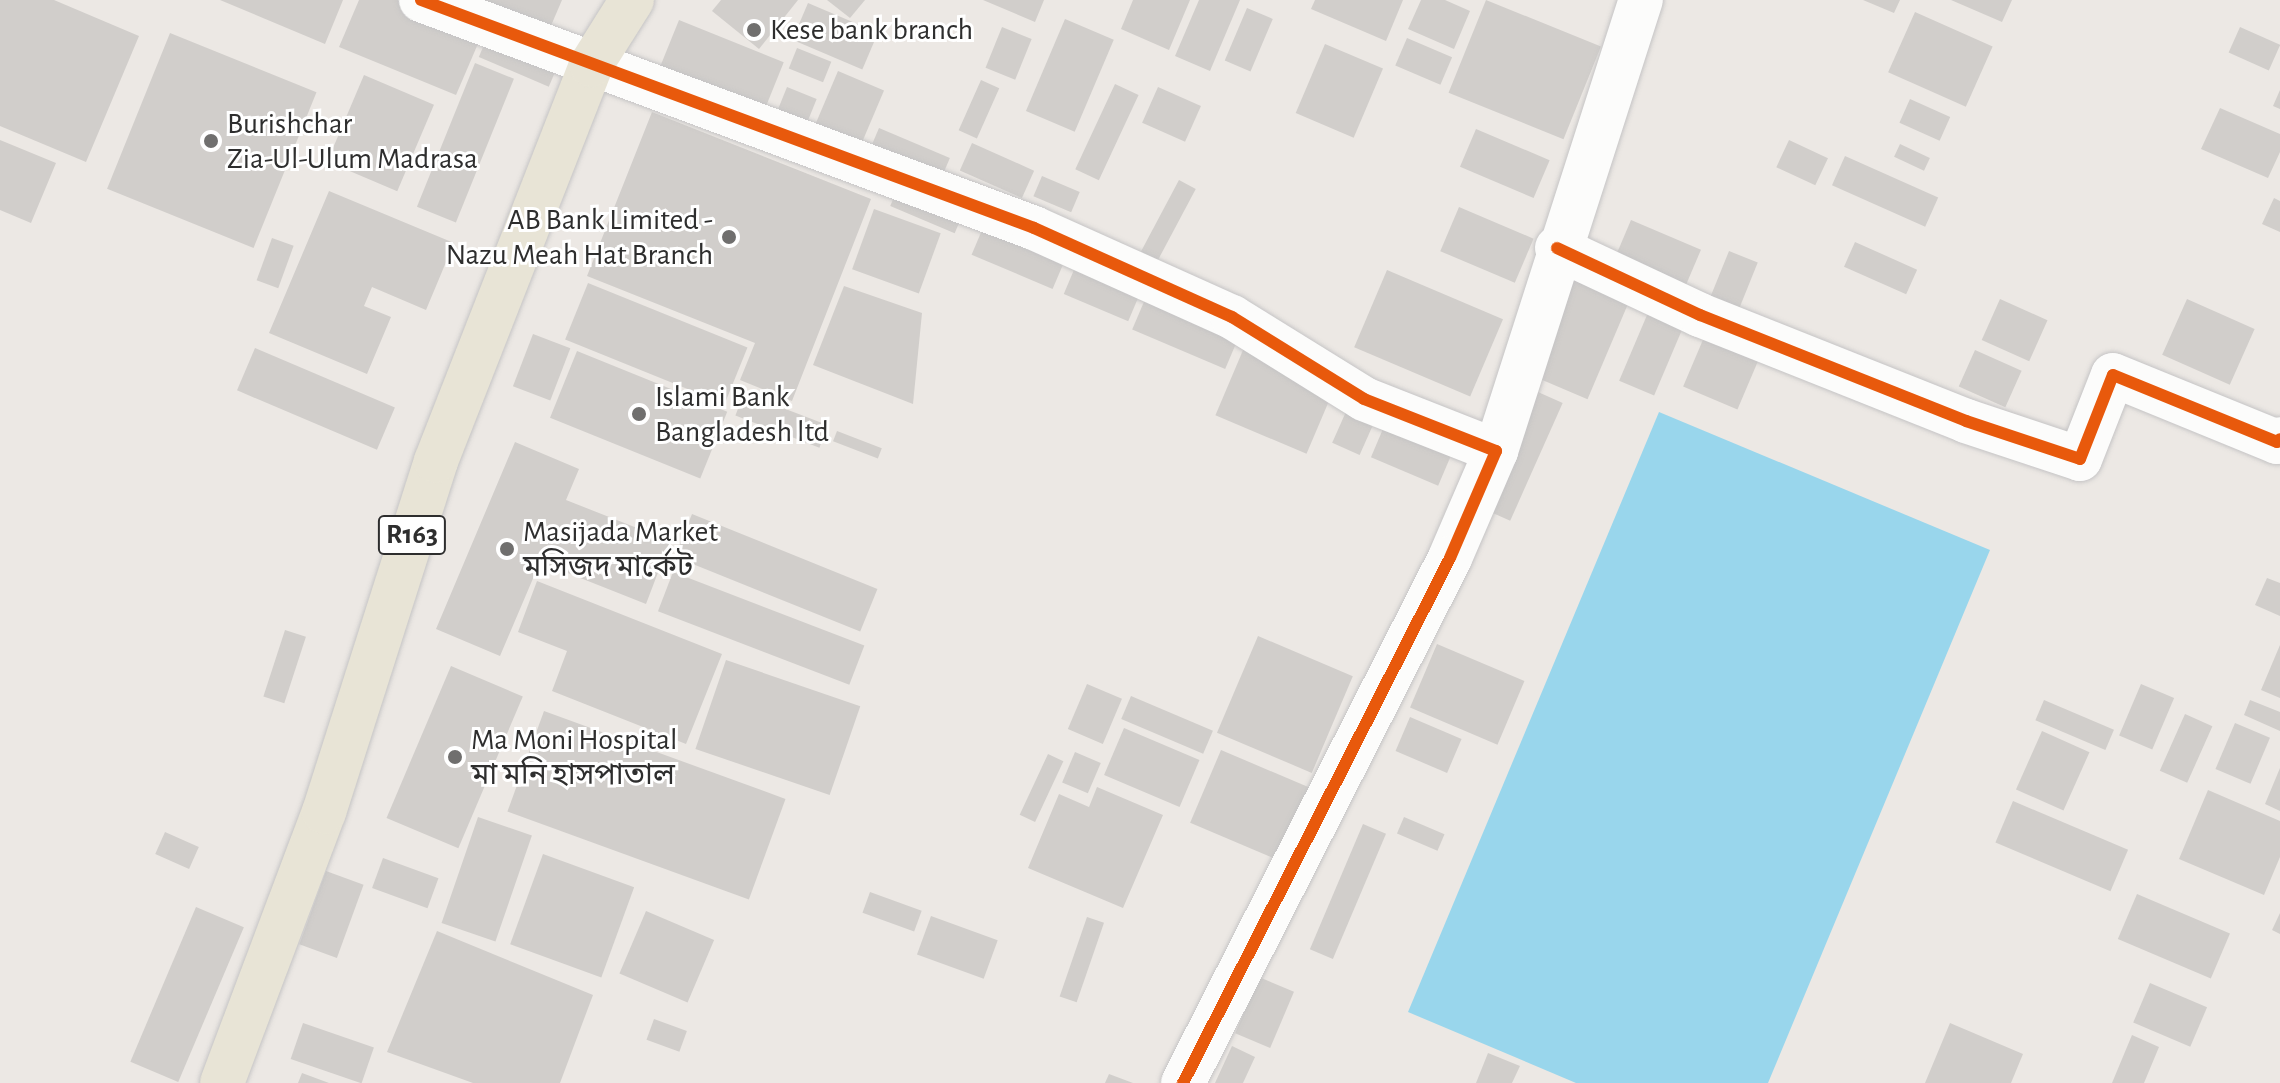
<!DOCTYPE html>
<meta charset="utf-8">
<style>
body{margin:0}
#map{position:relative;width:2280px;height:1083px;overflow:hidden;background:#ece8e4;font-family:"Alegreya Sans","Noto Sans Bengali",sans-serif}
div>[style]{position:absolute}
.water>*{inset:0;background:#99d6ec}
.building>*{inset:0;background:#d1cecb;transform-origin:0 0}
.roads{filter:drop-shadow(0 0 2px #c5c4c5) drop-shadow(0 0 2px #c5c4c5)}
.minor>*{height:44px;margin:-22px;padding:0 22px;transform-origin:22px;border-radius:22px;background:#fcfcfb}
.major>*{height:44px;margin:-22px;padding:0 22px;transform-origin:22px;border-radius:22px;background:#e8e4d6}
.cycleway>*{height:12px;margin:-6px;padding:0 6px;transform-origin:6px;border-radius:6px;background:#e8590c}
.dots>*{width:22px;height:22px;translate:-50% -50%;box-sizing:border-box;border:4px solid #fff;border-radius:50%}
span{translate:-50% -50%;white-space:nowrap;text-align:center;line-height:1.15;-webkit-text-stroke:6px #fff;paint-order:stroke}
.shield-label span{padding:2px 6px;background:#fff;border:2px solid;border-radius:6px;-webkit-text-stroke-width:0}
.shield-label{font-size:28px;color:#2e2e2e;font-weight:700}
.poi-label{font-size:30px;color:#2e2e2e}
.left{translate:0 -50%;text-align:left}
.right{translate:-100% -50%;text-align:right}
</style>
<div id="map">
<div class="water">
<i style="clip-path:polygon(1659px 412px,1990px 550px,1768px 1083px,1576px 1083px,1408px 1012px)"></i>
</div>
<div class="building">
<i style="clip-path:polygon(0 0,54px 0,139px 36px,86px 162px,0 126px)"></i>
<i style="clip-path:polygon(220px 0,343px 0,325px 44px)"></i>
<i style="clip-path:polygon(359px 0,405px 0,483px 32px,456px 95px,339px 47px)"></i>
<i style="clip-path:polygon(464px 0,562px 0,547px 35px)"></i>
<i style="clip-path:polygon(721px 0,798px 0,759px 49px,712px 11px)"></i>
<i style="clip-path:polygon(827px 0,865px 0,850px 18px)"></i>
<i style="clip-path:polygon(983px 0,1044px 0,1035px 22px)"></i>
<i style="clip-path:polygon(1133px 0,1190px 0,1169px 50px,1121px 29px)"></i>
<i style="clip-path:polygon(1199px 0,1240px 0,1210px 71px,1175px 56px)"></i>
<i style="clip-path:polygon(1315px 0,1403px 0,1386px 41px,1311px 9px)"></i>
<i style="clip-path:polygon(1421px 0,1445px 0,1470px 11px,1454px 49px,1408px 29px)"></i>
<i style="left:1486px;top:0;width:124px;height:100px;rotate:22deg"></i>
<i style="clip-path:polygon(1863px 0,1900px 0,1894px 13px)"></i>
<i style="clip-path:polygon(1951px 0,2012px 0,2002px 22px)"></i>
<i style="left:808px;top:3px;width:76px;height:40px;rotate:23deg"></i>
<i style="left:1247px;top:8px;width:28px;height:57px;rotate:23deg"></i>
<i style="left:1915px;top:12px;width:85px;height:66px;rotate:24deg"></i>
<i style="left:1065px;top:19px;width:53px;height:100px;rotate:23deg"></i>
<i style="left:679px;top:20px;width:113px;height:61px;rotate:22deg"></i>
<i style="left:1002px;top:27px;width:32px;height:44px;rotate:22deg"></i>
<i style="left:2240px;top:27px;width:44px;height:28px;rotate:24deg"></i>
<i style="left:170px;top:33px;width:158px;height:168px;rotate:22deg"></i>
<i style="left:489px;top:33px;width:76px;height:26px;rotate:23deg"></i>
<i style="left:1407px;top:38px;width:49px;height:30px;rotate:23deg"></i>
<i style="left:1325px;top:44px;width:63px;height:75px;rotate:23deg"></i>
<i style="left:797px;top:48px;width:37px;height:22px;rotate:22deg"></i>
<i style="left:475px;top:63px;width:42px;height:155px;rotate:22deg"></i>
<i style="left:838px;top:71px;width:50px;height:63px;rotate:23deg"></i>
<i style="left:364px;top:75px;width:76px;height:94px;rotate:23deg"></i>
<i style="left:981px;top:80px;width:20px;height:55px;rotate:24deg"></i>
<i style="left:1115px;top:84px;width:26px;height:94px;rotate:25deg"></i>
<i style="left:787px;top:87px;width:32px;height:28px;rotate:22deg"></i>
<i style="left:1158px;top:87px;width:47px;height:39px;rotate:24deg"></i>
<i style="clip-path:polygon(2280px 90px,2280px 109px,2273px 106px)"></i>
<i style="left:1910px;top:99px;width:44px;height:26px;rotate:24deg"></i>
<i style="clip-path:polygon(2220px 108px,2280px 134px,2280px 152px,2268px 178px,2201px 149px)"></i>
<i style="clip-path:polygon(652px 112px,871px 199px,792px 401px,740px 380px,755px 343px,587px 276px)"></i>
<i style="left:879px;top:128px;width:77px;height:28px;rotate:23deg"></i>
<i style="left:1476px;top:129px;width:80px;height:41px;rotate:23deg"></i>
<i style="clip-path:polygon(0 140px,56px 163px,31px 223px,0 210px)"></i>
<i style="left:1789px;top:140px;width:43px;height:30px;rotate:25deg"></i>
<i style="left:972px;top:143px;width:68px;height:30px;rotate:24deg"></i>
<i style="left:1900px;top:144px;width:33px;height:14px;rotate:25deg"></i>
<i style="left:1845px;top:156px;width:102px;height:32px;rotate:24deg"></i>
<i style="left:1042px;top:176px;width:41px;height:22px;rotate:23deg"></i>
<i style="left:1179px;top:180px;width:19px;height:81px;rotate:28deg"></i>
<i style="left:900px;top:183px;width:70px;height:25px;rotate:23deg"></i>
<i style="clip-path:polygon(329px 191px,454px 243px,426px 310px,372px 287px,364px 306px,391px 317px,367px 374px,269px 333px)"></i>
<i style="clip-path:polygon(2274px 198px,2280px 201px,2280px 232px,2262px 224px)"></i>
<i style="left:1459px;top:207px;width:81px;height:48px;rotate:23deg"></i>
<i style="left:874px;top:209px;width:71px;height:64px;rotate:20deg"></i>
<i style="left:988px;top:216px;width:88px;height:42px;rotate:23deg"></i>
<i style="left:1631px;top:220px;width:76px;height:39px;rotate:23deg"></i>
<i style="left:272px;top:238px;width:23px;height:45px;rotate:20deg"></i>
<i style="left:1855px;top:242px;width:68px;height:27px;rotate:24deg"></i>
<i style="left:1729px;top:251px;width:31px;height:50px;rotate:22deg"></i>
<i style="left:1079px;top:258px;width:70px;height:39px;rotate:23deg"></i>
<i style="left:1573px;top:267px;width:65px;height:116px;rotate:23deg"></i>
<i style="left:1387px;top:270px;width:126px;height:84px;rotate:23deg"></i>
<i style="left:588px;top:283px;width:172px;height:61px;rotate:22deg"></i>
<i style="clip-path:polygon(844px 286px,922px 313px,913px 404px,813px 365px)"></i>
<i style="left:1149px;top:290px;width:101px;height:43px;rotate:23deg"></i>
<i style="left:2000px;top:299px;width:52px;height:45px;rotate:24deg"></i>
<i style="left:2187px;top:299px;width:74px;height:61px;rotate:24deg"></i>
<i style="left:1650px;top:308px;width:38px;height:79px;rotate:23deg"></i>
<i style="left:533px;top:334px;width:40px;height:56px;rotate:21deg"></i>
<i style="left:1705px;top:335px;width:59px;height:56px;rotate:23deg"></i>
<i style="left:1249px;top:336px;width:99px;height:86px;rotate:23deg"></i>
<i style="left:255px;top:348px;width:152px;height:46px;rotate:23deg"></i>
<i style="left:1975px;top:350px;width:51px;height:40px;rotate:24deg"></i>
<i style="left:577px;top:351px;width:162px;height:72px;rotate:22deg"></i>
<i style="left:1357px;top:387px;width:30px;height:61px;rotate:24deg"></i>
<i style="left:1538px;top:392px;width:27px;height:129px;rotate:24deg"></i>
<i style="left:744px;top:393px;width:90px;height:24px;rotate:21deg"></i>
<i style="left:1394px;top:403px;width:73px;height:59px;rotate:23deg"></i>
<i style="left:837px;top:431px;width:48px;height:11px;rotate:21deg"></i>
<i style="clip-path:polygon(515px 442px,579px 469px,566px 500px,670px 541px,646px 604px,540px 562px,500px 656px,436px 629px)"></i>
<i style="left:692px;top:514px;width:200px;height:46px;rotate:22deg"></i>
<i style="left:673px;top:572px;width:205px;height:42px;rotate:21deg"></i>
<i style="clip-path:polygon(2267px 578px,2280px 583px,2280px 616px,2255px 605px)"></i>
<i style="clip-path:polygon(537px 581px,722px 654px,686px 744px,552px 691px,567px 651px,518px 632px)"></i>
<i style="left:285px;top:630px;width:22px;height:70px;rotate:18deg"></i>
<i style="left:1258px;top:636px;width:103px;height:105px;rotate:23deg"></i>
<i style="left:1437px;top:644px;width:95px;height:69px;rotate:23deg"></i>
<i style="clip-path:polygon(2280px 645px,2280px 698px,2261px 690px)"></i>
<i style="left:726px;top:660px;width:142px;height:94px;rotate:19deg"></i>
<i style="left:451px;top:666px;width:78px;height:165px;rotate:23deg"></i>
<i style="left:1087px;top:684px;width:38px;height:49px;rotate:23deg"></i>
<i style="left:2141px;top:684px;width:36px;height:56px;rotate:23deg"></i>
<i style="left:1131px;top:696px;width:89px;height:25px;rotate:23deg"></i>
<i style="left:2044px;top:700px;width:76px;height:22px;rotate:23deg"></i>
<i style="clip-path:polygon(2250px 700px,2280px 712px,2280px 731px,2244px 715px)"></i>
<i style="left:544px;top:711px;width:257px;height:107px;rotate:20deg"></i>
<i style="left:2185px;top:714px;width:30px;height:62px;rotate:24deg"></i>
<i style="left:1410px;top:717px;width:56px;height:37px;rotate:23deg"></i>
<i style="left:2235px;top:723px;width:38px;height:50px;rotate:23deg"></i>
<i style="left:1124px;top:728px;width:82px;height:51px;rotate:23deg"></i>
<i style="left:2042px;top:731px;width:52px;height:64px;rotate:24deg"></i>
<i style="left:1221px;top:750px;width:96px;height:79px;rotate:23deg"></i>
<i style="left:1075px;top:752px;width:28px;height:33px;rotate:23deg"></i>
<i style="left:1048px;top:754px;width:17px;height:67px;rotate:25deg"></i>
<i style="clip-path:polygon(2280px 768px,2280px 811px,2265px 804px)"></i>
<i style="clip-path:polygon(1097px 787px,1163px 815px,1123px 908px,1028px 868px,1059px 794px,1089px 807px)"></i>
<i style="clip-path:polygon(2208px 790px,2280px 821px,2280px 857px,2264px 895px,2179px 859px)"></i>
<i style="left:2013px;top:801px;width:125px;height:45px;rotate:23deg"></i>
<i style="left:478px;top:817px;width:57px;height:112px;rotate:19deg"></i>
<i style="left:1404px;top:817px;width:44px;height:18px;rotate:23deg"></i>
<i style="left:1363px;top:824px;width:25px;height:136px;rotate:23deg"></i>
<i style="left:165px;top:832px;width:37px;height:24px;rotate:24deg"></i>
<i style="left:543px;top:854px;width:97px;height:96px;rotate:20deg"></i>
<i style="left:383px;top:858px;width:59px;height:32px;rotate:20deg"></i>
<i style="left:326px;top:871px;width:40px;height:78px;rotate:20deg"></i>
<i style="left:870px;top:892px;width:55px;height:22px;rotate:20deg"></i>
<i style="left:2137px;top:894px;width:101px;height:49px;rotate:23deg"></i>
<i style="left:196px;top:907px;width:52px;height:168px;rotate:23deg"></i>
<i style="left:646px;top:911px;width:74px;height:68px;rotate:23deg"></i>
<i style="clip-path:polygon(2280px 913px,2280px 934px,2272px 930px)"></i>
<i style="left:931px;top:916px;width:71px;height:41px;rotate:20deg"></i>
<i style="left:1087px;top:917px;width:18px;height:84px;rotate:19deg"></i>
<i style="clip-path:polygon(437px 931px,593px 995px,560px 1083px,473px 1083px,387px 1052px)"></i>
<i style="left:1259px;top:977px;width:38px;height:61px;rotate:23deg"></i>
<i style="left:2150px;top:983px;width:62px;height:43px;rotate:23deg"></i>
<i style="left:654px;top:1019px;width:35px;height:22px;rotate:20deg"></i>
<i style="left:303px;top:1023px;width:75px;height:38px;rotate:19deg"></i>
<i style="clip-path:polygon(1950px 1023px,2023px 1054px,2011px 1083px,1925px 1083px)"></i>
<i style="clip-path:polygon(2132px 1035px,2159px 1047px,2144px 1083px,2112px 1083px)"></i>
<i style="clip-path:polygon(1232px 1046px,1255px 1057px,1243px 1083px,1215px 1083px)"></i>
<i style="clip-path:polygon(1488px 1053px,1520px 1066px,1512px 1083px,1476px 1083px)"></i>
<i style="clip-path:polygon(302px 1073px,329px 1083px,298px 1083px)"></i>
<i style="clip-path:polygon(1109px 1074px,1133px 1083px,1105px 1083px)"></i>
</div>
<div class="roads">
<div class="minor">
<i style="left:421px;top:0;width:654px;rotate:20.4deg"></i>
<i style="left:1034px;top:228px;width:217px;rotate:24.2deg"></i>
<i style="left:1232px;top:317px;width:155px;rotate:31.8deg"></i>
<i style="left:1364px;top:399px;width:142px;rotate:21.5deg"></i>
<i style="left:1496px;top:451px;width:116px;rotate:113.3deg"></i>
<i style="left:1450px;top:558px;width:589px;rotate:116.96deg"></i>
<i style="left:1557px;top:248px;width:158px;rotate:25.1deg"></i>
<i style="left:1700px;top:315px;width:286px;rotate:21.7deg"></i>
<i style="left:1966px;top:421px;width:120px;rotate:18.4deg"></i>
<i style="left:2080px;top:459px;width:90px;rotate:-68.6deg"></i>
<i style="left:2113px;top:375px;width:177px;rotate:22.2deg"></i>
<i style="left:2277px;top:442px;width:4px;rotate:-45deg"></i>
<i style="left:1496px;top:451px;width:474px;rotate:-72.2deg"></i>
</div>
<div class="major">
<i style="left:222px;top:1083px;width:290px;rotate:-69.4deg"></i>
<i style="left:324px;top:812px;width:368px;rotate:-72.3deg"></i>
<i style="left:436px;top:461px;width:425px;rotate:-68.6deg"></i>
<i style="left:591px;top:65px;width:77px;rotate:-57.8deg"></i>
</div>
</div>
<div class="cycleway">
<i style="left:421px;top:0;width:654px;rotate:20.4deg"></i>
<i style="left:1034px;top:228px;width:217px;rotate:24.2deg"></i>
<i style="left:1232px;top:317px;width:155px;rotate:31.8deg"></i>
<i style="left:1364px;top:399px;width:142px;rotate:21.5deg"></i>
<i style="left:1496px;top:451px;width:116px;rotate:113.3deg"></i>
<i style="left:1450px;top:558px;width:589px;rotate:116.96deg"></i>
<i style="left:1557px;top:248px;width:158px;rotate:25.1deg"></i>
<i style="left:1700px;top:315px;width:286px;rotate:21.7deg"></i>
<i style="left:1966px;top:421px;width:120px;rotate:18.4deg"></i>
<i style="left:2080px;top:459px;width:90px;rotate:-68.6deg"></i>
<i style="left:2113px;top:375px;width:177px;rotate:22.2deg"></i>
<i style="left:2277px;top:442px;width:4px;rotate:-45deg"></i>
</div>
<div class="dots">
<i style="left:754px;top:30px;background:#706f6e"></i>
<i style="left:211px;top:141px;background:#706f6e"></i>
<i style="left:729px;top:237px;background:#706f6e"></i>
<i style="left:639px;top:414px;background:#706f6e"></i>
<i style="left:507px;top:549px;background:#706f6e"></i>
<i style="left:455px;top:757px;background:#706f6e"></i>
</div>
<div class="shield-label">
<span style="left:412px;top:535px">R163</span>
</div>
<div class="poi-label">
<span class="left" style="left:770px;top:30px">Kese bank branch</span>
<span class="left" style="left:227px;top:141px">Burishchar<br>Zia-Ul-Ulum Madrasa</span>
<span class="right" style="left:713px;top:237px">AB Bank Limited -<br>Nazu Meah Hat Branch</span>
<span class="left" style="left:655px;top:414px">Islami Bank<br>Bangladesh ltd</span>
<span class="left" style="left:523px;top:549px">Masijada Market<br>মসিজদ মার্কেট</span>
<span class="left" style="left:471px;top:757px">Ma Moni Hospital<br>মা মনি হাসপাতাল</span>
</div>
</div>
